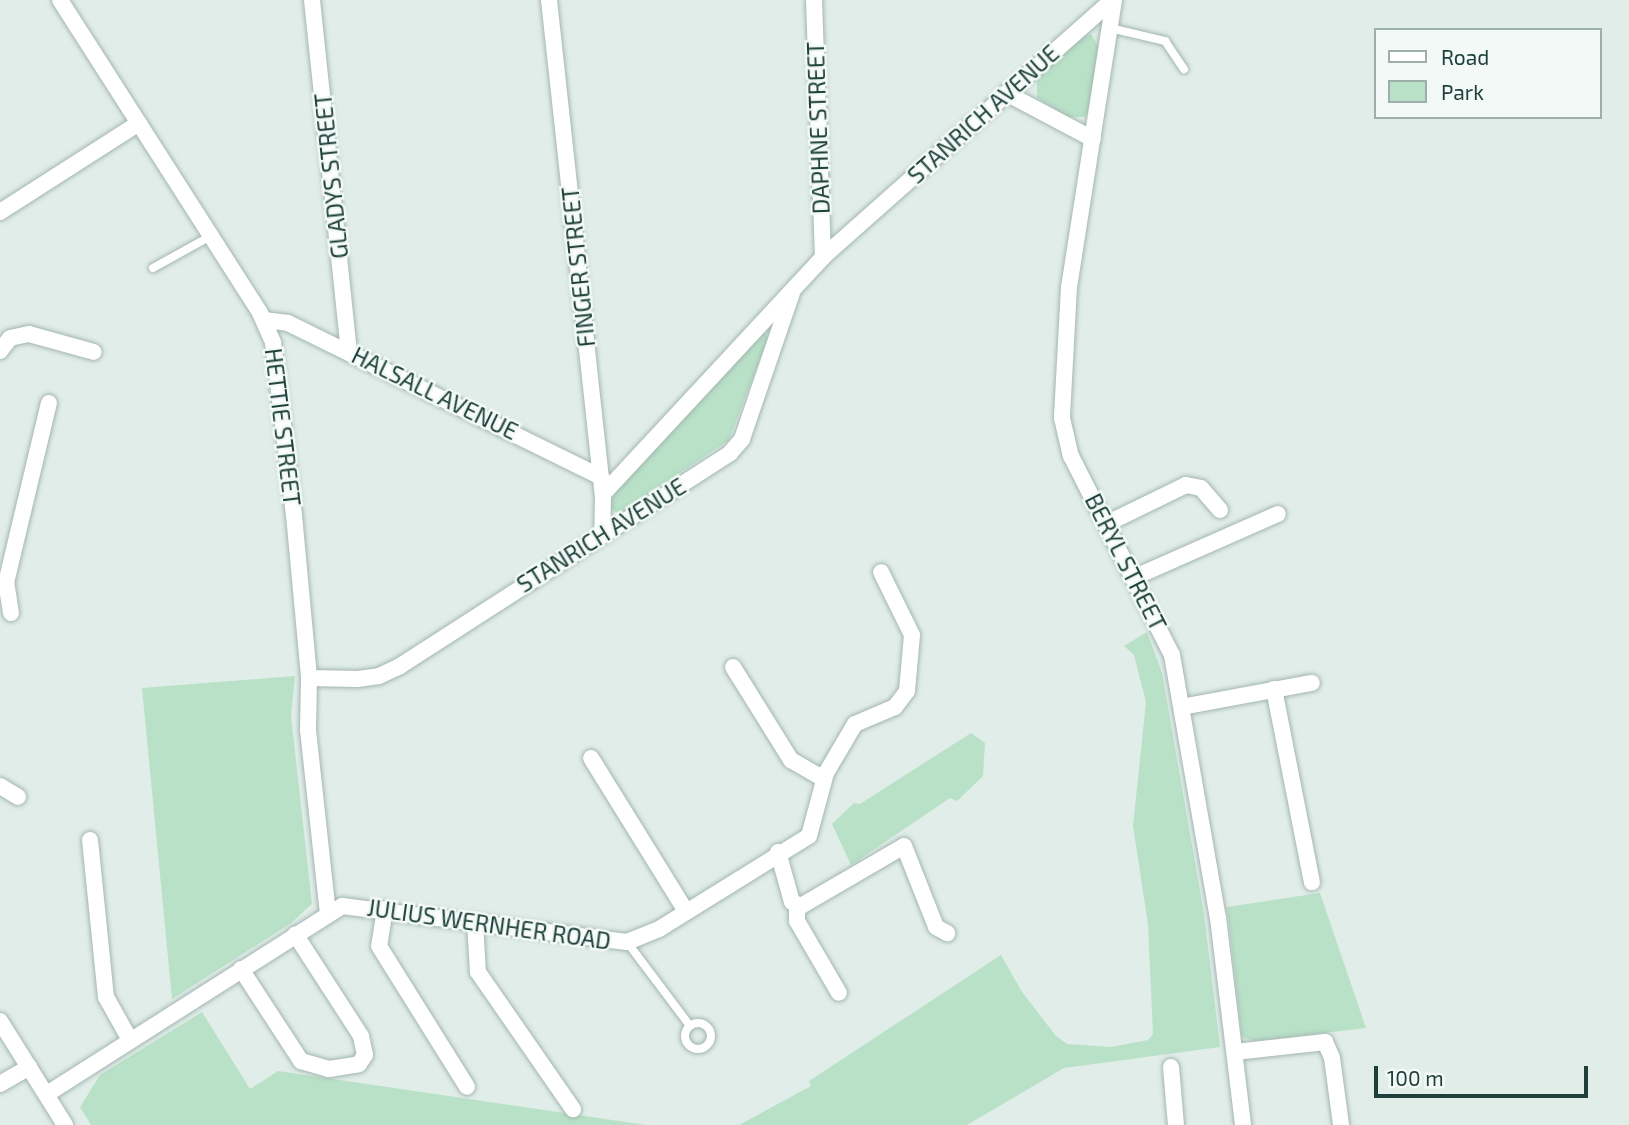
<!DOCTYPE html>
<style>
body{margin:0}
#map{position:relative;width:1629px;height:1125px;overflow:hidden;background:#e1ede9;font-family:"Exo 2",sans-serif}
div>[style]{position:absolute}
.green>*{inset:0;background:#b8e1c7}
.roads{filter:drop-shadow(0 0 2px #a3b6b1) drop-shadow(0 0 2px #a3b6b1)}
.service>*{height:8px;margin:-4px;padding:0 4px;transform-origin:4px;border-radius:4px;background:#fff}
.service>.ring{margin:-4px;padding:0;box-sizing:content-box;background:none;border:8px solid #fff;border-radius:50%}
.minor>*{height:16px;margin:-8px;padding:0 8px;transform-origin:8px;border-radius:8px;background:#fff}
span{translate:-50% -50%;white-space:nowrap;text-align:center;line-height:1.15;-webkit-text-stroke:5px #f2f9f6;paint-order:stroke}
.street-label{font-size:23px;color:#1f403a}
.legend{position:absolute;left:1374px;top:28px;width:228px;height:91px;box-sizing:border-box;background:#f2f9f6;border:2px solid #9eafab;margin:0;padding:9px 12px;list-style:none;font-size:21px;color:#1f403a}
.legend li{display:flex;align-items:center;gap:14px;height:35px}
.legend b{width:35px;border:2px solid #9eafab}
.scale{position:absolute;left:1374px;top:1066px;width:214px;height:32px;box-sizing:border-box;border:4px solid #1f403a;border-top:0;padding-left:9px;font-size:21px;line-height:24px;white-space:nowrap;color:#1f403a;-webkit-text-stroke:5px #f2f9f6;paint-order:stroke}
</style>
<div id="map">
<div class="green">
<i style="clip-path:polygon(1091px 34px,1098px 46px,1090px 105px,1085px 117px,1068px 117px,1037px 98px,1037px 79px,1078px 39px)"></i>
<i style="clip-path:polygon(763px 331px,768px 338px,729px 440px,618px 514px,611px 508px,612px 497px,619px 485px)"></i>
<i style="clip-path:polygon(1147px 632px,1162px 673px,1204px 914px,1220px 1047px,1064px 1068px,967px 1125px,739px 1125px,811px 1086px,809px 1081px,1001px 955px,1022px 992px,1056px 1036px,1067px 1044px,1111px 1047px,1148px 1040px,1153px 1034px,1148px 924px,1133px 826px,1146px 702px,1134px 655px,1124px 646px)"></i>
<i style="clip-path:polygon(295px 676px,291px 716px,312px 904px,291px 923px,172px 999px,142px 688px)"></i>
<i style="clip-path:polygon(971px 733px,985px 743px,983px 776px,957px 801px,950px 798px,851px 865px,832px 824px,854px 803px,860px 804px)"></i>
<i style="clip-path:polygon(1320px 893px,1366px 1028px,1255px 1041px,1242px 1037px,1227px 907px)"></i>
<i style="clip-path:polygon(202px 1012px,250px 1089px,278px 1071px,646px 1125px,91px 1125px,80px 1107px,100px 1075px)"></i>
</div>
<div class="roads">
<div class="service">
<i style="left:1110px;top:28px;width:57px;rotate:13.3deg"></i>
<i style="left:1165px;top:41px;width:34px;rotate:56deg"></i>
<i style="left:153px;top:268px;width:66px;rotate:-28.9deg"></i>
<i style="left:627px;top:942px;width:105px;rotate:53.1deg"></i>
<i class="ring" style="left:685px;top:1023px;width:18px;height:18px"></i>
</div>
<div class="minor">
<i style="left:60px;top:0;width:371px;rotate:57.4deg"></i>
<i style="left:260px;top:313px;width:32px;rotate:66deg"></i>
<i style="left:273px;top:342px;width:174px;rotate:83.1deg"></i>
<i style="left:294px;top:515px;width:164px;rotate:84.7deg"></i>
<i style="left:309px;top:678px;width:52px;rotate:91.1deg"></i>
<i style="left:308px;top:730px;width:184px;rotate:83.8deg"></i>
<i style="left:312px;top:0;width:354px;rotate:84deg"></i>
<i style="left:549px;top:0;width:497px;rotate:83.8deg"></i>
<i style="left:603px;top:494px;width:39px;rotate:91deg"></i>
<i style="left:814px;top:0;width:257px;rotate:88deg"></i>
<i style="left:1114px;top:0;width:291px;rotate:98.9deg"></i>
<i style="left:1069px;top:287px;width:131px;rotate:93.1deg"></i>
<i style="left:1062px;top:418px;width:39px;rotate:77deg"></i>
<i style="left:1071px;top:456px;width:223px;rotate:63.1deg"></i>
<i style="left:1172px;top:655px;width:267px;rotate:80.1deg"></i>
<i style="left:1218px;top:918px;width:209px;rotate:83.1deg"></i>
<i style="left:1006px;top:93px;width:98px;rotate:27.9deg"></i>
<i style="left:0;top:212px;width:165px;rotate:-32.6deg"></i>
<i style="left:264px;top:320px;width:24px;rotate:7deg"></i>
<i style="left:288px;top:323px;width:349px;rotate:26.2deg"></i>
<i style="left:0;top:351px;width:16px;rotate:-52deg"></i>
<i style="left:10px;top:338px;width:19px;rotate:-12deg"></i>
<i style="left:29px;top:334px;width:67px;rotate:15.5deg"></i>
<i style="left:603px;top:494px;width:323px;rotate:-47.1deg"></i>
<i style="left:823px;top:257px;width:387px;rotate:-41.6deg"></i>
<i style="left:1106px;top:524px;width:89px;rotate:-26deg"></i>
<i style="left:1186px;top:485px;width:15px;rotate:11deg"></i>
<i style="left:1201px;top:488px;width:29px;rotate:49deg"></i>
<i style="left:1135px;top:577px;width:156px;rotate:-23.8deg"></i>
<i style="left:11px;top:613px;width:30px;rotate:-99deg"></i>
<i style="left:6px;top:583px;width:185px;rotate:-76.6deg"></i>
<i style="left:733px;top:667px;width:110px;rotate:58.1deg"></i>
<i style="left:791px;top:760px;width:38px;rotate:30deg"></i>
<i style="left:309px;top:678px;width:49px;rotate:1.2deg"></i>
<i style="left:358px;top:679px;width:21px;rotate:-8deg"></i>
<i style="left:379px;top:676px;width:23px;rotate:-25deg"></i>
<i style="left:400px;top:666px;width:393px;rotate:-32.8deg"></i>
<i style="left:730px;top:453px;width:18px;rotate:-49deg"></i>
<i style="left:742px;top:439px;width:154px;rotate:-71.1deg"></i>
<i style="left:1274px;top:689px;width:197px;rotate:78.9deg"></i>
<i style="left:1182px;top:707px;width:132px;rotate:-10.5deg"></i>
<i style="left:591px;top:758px;width:180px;rotate:58.2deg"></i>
<i style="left:0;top:786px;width:21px;rotate:31deg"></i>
<i style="left:90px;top:840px;width:158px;rotate:84.2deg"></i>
<i style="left:106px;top:997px;width:49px;rotate:60.8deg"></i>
<i style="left:778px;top:852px;width:52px;rotate:74.4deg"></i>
<i style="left:792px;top:902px;width:10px;rotate:24deg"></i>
<i style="left:801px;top:906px;width:119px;rotate:-30.2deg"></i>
<i style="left:904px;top:846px;width:87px;rotate:68.4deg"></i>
<i style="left:936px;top:927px;width:13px;rotate:29deg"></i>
<i style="left:797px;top:906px;width:15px;rotate:90deg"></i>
<i style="left:797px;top:921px;width:83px;rotate:59.7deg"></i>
<i style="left:385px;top:909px;width:37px;rotate:99deg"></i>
<i style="left:379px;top:946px;width:166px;rotate:58deg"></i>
<i style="left:475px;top:922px;width:50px;rotate:86.6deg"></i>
<i style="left:478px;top:972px;width:167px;rotate:55.3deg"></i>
<i style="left:241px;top:969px;width:110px;rotate:56.9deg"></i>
<i style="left:301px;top:1061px;width:29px;rotate:16deg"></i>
<i style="left:329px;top:1069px;width:30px;rotate:-9deg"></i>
<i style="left:359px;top:1064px;width:11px;rotate:-56deg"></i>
<i style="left:365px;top:1055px;width:19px;rotate:-102deg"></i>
<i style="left:361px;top:1036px;width:121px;rotate:-122.9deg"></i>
<i style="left:0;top:1021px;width:123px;rotate:58deg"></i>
<i style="left:1235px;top:1052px;width:91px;rotate:-6.3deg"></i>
<i style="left:1325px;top:1042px;width:17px;rotate:66deg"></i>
<i style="left:1332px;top:1058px;width:68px;rotate:82.3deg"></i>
<i style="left:1171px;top:1067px;width:58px;rotate:85.1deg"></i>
<i style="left:0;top:1084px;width:34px;rotate:-30deg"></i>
<i style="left:47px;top:1094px;width:350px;rotate:-32.5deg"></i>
<i style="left:342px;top:906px;width:287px;rotate:7.2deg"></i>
<i style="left:627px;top:942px;width:35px;rotate:-22deg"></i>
<i style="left:659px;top:929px;width:176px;rotate:-31.8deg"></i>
<i style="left:809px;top:836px;width:65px;rotate:-74.9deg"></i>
<i style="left:826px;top:773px;width:57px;rotate:-59.4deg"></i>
<i style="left:855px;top:724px;width:43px;rotate:-23deg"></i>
<i style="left:895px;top:707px;width:20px;rotate:-53deg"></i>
<i style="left:907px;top:691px;width:56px;rotate:-84.9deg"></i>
<i style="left:912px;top:635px;width:70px;rotate:-116.2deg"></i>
</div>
</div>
<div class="street-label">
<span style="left:983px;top:114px;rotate:-42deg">STANRICH AVENUE</span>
<span style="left:818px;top:128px;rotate:-92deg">DAPHNE STREET</span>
<span style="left:331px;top:176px;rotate:-96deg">GLADYS STREET</span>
<span style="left:578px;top:267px;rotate:-96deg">FINGER STREET</span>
<span style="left:435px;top:393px;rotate:26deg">HALSALL AVENUE</span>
<span style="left:283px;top:427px;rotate:83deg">HETTIE STREET</span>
<span style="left:601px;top:535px;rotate:-32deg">STANRICH AVENUE</span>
<span style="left:1126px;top:562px;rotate:63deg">BERYL STREET</span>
<span style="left:489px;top:924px;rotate:8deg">JULIUS WERNHER ROAD</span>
</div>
<ul class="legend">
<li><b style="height:9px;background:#fff"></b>Road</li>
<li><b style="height:19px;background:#b8e1c7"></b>Park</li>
</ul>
<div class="scale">100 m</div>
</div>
